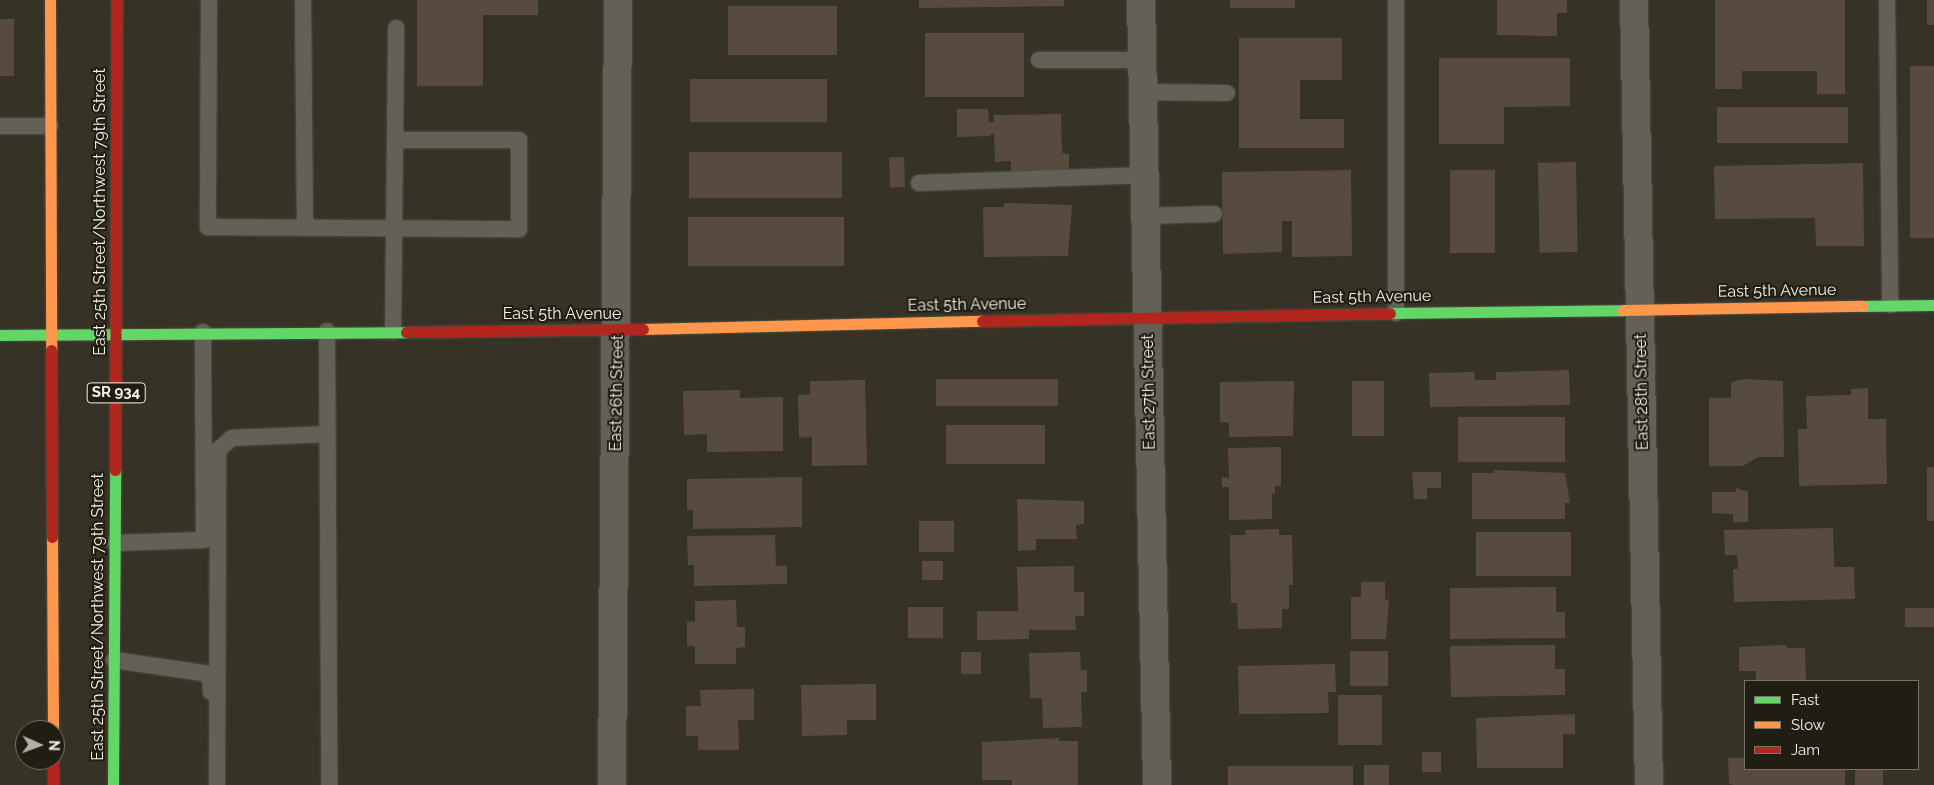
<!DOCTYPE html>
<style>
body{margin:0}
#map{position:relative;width:1934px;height:785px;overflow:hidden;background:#363226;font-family:Raleway,sans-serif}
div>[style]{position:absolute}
.building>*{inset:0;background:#574b3f;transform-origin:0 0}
.roads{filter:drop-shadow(0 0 1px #504d43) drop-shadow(0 0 1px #504d43)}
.lane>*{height:16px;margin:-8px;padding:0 8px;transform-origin:8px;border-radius:8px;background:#636057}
.street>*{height:28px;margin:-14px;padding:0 14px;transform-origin:14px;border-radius:14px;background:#636057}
.fast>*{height:11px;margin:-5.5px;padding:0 5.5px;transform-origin:5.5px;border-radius:5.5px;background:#63d668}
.slow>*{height:11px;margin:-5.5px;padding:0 5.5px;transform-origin:5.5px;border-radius:5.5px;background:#ff974d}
.jam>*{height:11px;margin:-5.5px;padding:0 5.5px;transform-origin:5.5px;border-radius:5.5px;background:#b3261e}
span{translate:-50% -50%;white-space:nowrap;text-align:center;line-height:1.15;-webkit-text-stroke:4px #201d13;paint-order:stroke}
.shield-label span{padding:1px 4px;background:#201d13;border:1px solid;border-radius:4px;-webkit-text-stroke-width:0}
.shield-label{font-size:15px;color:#f6f2e5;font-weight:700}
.street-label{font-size:16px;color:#f6f2e5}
.legend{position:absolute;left:1744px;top:680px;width:175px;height:90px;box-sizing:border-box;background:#201d13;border:1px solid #767267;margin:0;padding:6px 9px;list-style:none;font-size:15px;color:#f6f2e5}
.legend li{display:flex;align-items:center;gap:10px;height:25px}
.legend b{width:25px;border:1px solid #767267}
.north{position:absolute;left:15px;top:720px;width:50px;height:50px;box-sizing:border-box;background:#201d13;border:1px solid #767267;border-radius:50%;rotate:92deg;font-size:14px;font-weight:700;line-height:20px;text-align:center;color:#f6f2e5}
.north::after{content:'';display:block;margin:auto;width:18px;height:22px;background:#b3afa2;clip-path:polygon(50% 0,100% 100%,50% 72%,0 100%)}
</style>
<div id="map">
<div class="building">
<i style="clip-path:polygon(417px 0,538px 0,538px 15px,483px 15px,483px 86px,417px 86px)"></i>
<i style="clip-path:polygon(919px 0,1064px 0,1064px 6px,919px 8px)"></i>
<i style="left:1230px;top:0;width:65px;height:8px"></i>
<i style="clip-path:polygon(1497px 0,1567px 0,1567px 13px,1557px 13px,1557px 36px,1497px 35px)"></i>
<i style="clip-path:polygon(1715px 0,1845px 0,1845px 94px,1817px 94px,1817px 71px,1742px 71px,1742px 89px,1715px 89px)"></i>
<i style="left:1927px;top:0;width:7px;height:25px"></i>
<i style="left:728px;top:6px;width:109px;height:49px"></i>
<i style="left:14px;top:19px;width:57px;height:14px;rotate:90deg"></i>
<i style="left:925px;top:33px;width:99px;height:64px"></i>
<i style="clip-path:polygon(1239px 38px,1342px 38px,1342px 80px,1300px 80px,1300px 119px,1344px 119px,1344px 148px,1239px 148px)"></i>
<i style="clip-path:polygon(1439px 58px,1570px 58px,1570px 106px,1504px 107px,1504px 144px,1439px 144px)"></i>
<i style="left:1910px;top:66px;width:24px;height:172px"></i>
<i style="left:827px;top:79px;width:43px;height:137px;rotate:90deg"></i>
<i style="left:1717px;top:107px;width:131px;height:36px"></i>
<i style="clip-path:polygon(957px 109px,988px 109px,989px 122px,994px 122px,994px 115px,1061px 114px,1062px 153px,1069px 154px,1069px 173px,1011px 179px,1011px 161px,995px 162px,994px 133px,989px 136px,957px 137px)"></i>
<i style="left:689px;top:152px;width:153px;height:46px"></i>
<i style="left:904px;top:157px;width:30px;height:15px;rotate:88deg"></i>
<i style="left:1576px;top:162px;width:90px;height:38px;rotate:89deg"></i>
<i style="clip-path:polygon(1863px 163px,1864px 246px,1816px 246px,1815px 218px,1715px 219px,1714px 166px)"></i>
<i style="clip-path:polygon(1351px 170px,1352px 256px,1292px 257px,1292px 221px,1282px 221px,1282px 252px,1223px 254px,1222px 172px)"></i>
<i style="left:1450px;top:170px;width:45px;height:83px"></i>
<i style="clip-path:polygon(1004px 203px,1072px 205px,1068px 256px,984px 257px,983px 207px,1004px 207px)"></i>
<i style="left:688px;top:217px;width:156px;height:49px"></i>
<i style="clip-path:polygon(1569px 370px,1570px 405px,1430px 407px,1429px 373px,1474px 372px,1475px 380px,1496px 380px,1496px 372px)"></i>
<i style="left:936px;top:379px;width:122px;height:27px"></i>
<i style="clip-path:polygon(1746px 379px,1783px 381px,1784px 457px,1758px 457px,1743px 466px,1709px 466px,1709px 398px,1731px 398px,1731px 382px)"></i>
<i style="clip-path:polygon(865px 380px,867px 465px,812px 466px,812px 437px,799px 438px,798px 395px,810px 394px,810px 381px)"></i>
<i style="clip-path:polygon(1294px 381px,1293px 436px,1229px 437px,1229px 423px,1220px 422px,1220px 382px)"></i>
<i style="left:1352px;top:381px;width:32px;height:55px"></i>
<i style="clip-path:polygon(1868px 388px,1868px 419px,1886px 419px,1887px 484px,1799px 486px,1798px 429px,1807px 429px,1806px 396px,1851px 395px,1851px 389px)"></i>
<i style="clip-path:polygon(740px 390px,740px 398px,783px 397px,783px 451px,707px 452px,707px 434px,684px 435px,683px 391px)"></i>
<i style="left:1565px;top:417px;width:45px;height:107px;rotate:90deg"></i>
<i style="left:946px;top:425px;width:99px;height:39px"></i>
<i style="clip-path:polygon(1281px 447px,1281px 486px,1275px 486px,1275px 494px,1272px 494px,1272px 519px,1229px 520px,1229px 487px,1222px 487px,1222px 477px,1229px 478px,1228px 448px)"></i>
<i style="left:1927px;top:467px;width:7px;height:54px"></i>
<i style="clip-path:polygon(1494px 470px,1565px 473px,1570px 503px,1565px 503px,1565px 519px,1472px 519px,1472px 473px,1494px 473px)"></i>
<i style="clip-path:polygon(1412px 472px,1441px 472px,1441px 488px,1427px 488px,1427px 499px,1414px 499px)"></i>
<i style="clip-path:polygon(802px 477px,802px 527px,693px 529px,693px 510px,687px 510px,687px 479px)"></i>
<i style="clip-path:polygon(1736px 488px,1748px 492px,1748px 522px,1733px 522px,1733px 514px,1712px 513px,1712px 492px,1736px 492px)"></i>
<i style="clip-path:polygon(1017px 499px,1084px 501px,1084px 524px,1076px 525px,1077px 539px,1036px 539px,1036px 550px,1018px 551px)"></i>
<i style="left:954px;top:521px;width:31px;height:35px;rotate:90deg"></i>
<i style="clip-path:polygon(1833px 528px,1834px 567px,1854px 567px,1855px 599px,1734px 602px,1733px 569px,1738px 569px,1737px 555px,1725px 555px,1724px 530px)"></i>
<i style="clip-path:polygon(1279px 529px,1279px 535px,1292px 535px,1293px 585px,1289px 585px,1289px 609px,1282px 609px,1282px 628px,1238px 629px,1237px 603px,1231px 603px,1230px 535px,1245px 535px,1245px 530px)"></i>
<i style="left:1571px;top:532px;width:44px;height:95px;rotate:90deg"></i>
<i style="clip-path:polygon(775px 535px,776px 566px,787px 566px,787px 584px,694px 586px,694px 565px,688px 565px,687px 536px)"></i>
<i style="left:922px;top:561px;width:21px;height:19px"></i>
<i style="clip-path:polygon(1074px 566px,1074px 592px,1084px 592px,1084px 616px,1075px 616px,1076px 630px,1029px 630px,1029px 639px,977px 640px,977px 611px,1018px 611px,1017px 567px)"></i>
<i style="clip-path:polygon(1361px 582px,1385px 582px,1385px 600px,1389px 599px,1386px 639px,1351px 639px,1351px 597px,1361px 597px)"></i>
<i style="clip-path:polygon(1556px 587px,1556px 612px,1565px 612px,1565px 638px,1450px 639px,1450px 588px)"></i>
<i style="clip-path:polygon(736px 600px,737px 627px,745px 627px,745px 647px,736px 648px,736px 664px,695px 664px,695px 646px,687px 646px,687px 621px,695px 622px,695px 601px)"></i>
<i style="left:943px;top:607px;width:31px;height:35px;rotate:90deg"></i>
<i style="left:1905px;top:608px;width:29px;height:19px"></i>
<i style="clip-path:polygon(1555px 645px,1555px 669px,1565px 669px,1565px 695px,1451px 697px,1450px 646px)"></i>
<i style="clip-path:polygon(1786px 645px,1787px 648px,1805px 648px,1806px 681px,1756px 681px,1756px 671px,1739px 671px,1739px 647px)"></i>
<i style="left:1350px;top:651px;width:38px;height:35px"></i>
<i style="left:981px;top:652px;width:22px;height:20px;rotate:90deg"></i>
<i style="clip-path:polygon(1080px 652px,1081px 670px,1087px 670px,1087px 692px,1081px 692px,1082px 727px,1043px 728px,1042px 698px,1030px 698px,1029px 653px)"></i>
<i style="clip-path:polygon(1335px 664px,1336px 692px,1328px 692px,1329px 713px,1239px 714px,1238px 666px)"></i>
<i style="clip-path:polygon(876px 684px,876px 720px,847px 720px,847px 735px,802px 736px,801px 685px)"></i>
<i style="clip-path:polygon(754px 689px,754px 720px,738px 720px,739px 750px,698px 750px,698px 736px,686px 736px,686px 706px,701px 706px,700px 690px)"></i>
<i style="left:1338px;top:695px;width:44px;height:50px"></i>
<i style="clip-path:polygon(1575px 714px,1575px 734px,1563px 734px,1563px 768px,1477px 768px,1476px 718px)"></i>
<i style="clip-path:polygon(1059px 738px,1059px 741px,1078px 741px,1078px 785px,1012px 785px,1012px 780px,982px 780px,982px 742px)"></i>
<i style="left:1422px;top:752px;width:19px;height:20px"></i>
<i style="clip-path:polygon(1728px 758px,1745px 758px,1745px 769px,1845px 769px,1845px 785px,1733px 785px,1729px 783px)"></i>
<i style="left:1364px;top:765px;width:25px;height:20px"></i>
<i style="left:1353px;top:766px;width:19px;height:125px;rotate:90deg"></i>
<i style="left:1855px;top:769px;width:28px;height:16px"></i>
</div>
<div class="roads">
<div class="lane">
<i style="left:209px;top:0;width:227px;rotate:90.3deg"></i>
<i style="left:208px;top:227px;width:311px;rotate:0.4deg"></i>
<i style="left:519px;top:229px;width:89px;rotate:-90deg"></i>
<i style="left:519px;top:140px;width:124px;rotate:180deg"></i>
<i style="left:303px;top:0;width:227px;rotate:89.5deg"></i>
<i style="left:1396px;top:0;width:313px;rotate:90deg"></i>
<i style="left:1887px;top:0;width:305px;rotate:89.4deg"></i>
<i style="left:1039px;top:60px;width:103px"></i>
<i style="left:1143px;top:92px;width:84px;rotate:0.7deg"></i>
<i style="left:0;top:126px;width:50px"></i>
<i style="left:919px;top:183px;width:226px;rotate:-2deg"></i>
<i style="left:1145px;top:216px;width:69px;rotate:-1.7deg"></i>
<i style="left:327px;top:331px;width:454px;rotate:89.7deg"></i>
<i style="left:393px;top:331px;width:303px;rotate:-89.4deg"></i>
<i style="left:115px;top:543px;width:89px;rotate:-1.9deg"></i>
<i style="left:204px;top:540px;width:208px;rotate:-90.3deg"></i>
<i style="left:114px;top:660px;width:97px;rotate:8.3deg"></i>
<i style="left:210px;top:674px;width:18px;rotate:87deg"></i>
<i style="left:217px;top:785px;width:335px;rotate:-89.8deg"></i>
<i style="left:218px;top:450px;width:18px;rotate:-41deg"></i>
<i style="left:232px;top:438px;width:95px;rotate:-2.4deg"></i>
</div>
<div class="street">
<i style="left:1141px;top:0;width:785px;rotate:88.83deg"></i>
<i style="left:1634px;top:0;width:785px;rotate:88.91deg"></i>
<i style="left:612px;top:785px;width:785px;rotate:-89.56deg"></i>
</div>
<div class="fast">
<i style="left:1862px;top:306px;width:72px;rotate:-0.8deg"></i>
<i style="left:1390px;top:313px;width:233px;rotate:-0.7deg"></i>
<i style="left:0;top:335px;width:406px;rotate:-0.4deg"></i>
<i style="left:113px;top:785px;width:315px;rotate:-89.6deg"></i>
</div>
<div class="slow">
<i style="left:50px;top:0;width:350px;rotate:89.8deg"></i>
<i style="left:1623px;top:310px;width:239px;rotate:-1deg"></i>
<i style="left:643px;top:329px;width:339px;rotate:-1.4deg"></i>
<i style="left:52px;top:537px;width:193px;rotate:89.7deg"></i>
</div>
<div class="jam">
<i style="left:982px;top:321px;width:408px;rotate:-1.1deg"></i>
<i style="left:406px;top:332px;width:237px;rotate:-0.7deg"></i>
<i style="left:51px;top:350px;width:187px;rotate:89.7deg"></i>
<i style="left:115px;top:470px;width:470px;rotate:-89.8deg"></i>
<i style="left:53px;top:760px;width:25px;rotate:90deg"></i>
</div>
</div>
<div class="shield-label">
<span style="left:116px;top:393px">SR 934</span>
</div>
<div class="street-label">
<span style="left:100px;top:212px;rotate:-90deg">East 25th Street/Northwest 79th Street</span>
<span style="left:1777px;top:291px;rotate:-1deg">East 5th Avenue</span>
<span style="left:1372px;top:297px;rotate:-1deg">East 5th Avenue</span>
<span style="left:967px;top:305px;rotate:-1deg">East 5th Avenue</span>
<span style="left:562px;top:314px">East 5th Avenue</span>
<span style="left:1149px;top:392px;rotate:-91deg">East 27th Street</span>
<span style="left:1642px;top:392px;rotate:-91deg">East 28th Street</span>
<span style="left:617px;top:393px;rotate:-89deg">East 26th Street</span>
<span style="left:98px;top:617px;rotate:-90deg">East 25th Street/Northwest 79th Street</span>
</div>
<ul class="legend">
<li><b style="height:6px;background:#63d668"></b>Fast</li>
<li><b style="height:6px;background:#ff974d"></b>Slow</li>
<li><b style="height:6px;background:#b3261e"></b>Jam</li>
</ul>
<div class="north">N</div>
</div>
